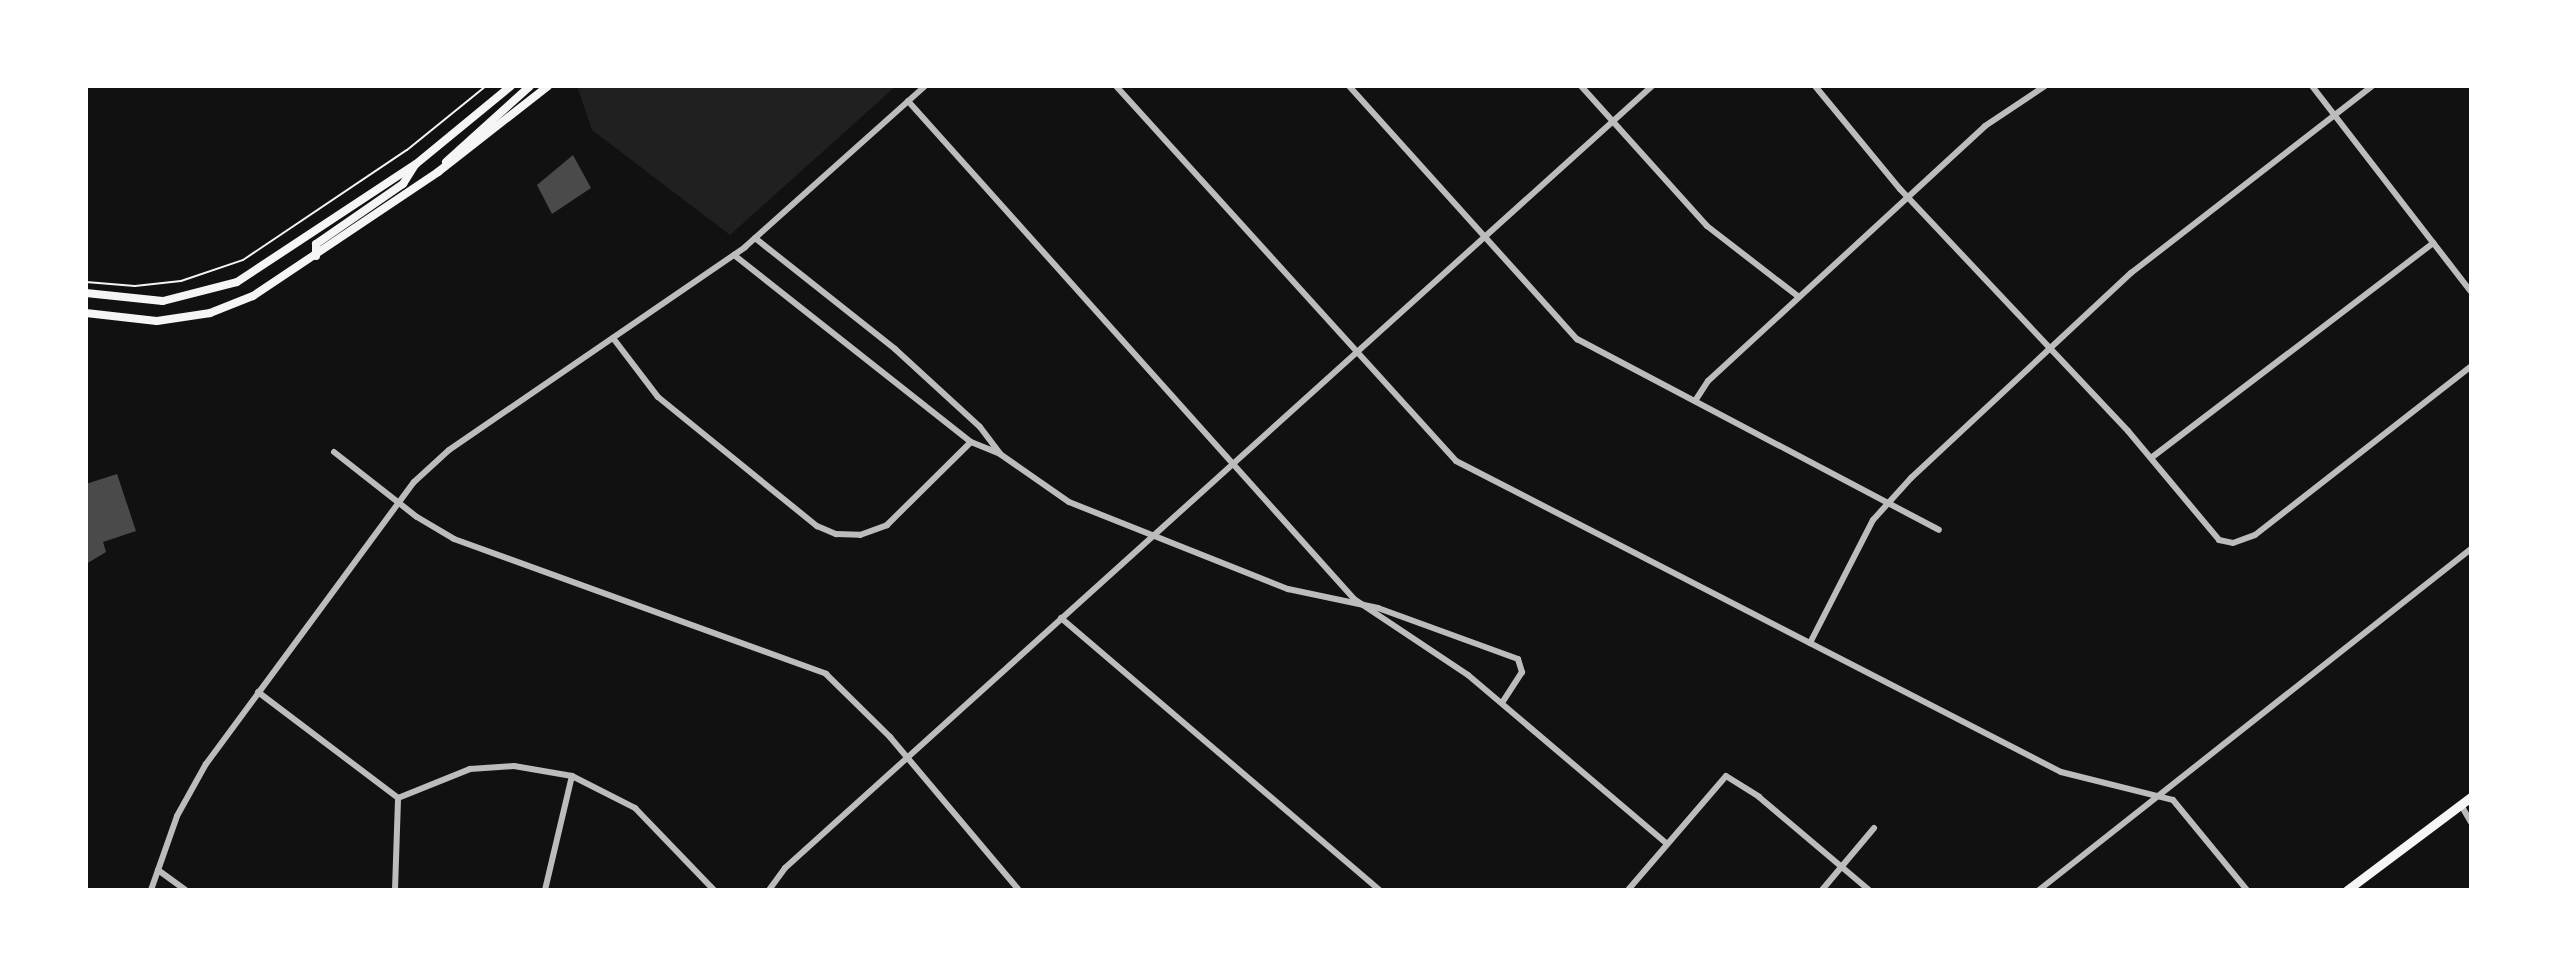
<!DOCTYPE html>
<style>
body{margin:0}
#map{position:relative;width:2557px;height:976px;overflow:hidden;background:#111;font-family:"Work Sans",sans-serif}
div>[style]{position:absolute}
.green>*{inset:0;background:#202020}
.building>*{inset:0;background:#4a4a4a}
.path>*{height:2px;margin:-1px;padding:0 1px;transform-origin:1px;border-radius:1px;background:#f5f5f5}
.minor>*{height:6px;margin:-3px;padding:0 3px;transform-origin:3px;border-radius:3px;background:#bcbcbc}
.secondary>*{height:8px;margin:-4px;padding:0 4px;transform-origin:4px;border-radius:4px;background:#f5f5f5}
.primary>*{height:9px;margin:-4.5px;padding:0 4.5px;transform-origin:4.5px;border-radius:4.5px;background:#f5f5f5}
span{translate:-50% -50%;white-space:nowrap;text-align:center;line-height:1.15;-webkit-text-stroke:6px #fff;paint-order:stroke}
.frame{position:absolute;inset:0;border:88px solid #fff;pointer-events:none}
</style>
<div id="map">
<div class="green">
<i style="clip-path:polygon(577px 86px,896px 86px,730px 235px,592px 130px)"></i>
</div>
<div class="building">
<i style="clip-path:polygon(573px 155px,591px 188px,552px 214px,537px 185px)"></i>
<i style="clip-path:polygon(117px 474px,136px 531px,103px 542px,106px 552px,86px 564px,86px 484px)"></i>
</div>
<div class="path">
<i style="left:86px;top:282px;width:49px;rotate:4.7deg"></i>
<i style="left:135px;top:286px;width:46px;rotate:-6.2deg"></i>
<i style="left:181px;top:281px;width:65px;rotate:-18.7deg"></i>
<i style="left:243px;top:260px;width:197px;rotate:-33.9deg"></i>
<i style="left:407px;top:150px;width:102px;rotate:-39deg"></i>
</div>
<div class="minor">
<i style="left:1116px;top:86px;width:506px;rotate:47.8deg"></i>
<i style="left:1456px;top:461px;width:680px;rotate:27.21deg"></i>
<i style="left:2061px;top:772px;width:115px;rotate:14deg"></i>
<i style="left:2173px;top:800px;width:117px;rotate:50.6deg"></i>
<i style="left:1349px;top:86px;width:341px;rotate:48deg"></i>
<i style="left:1577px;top:339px;width:409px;rotate:27.8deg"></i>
<i style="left:1581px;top:86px;width:188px;rotate:48deg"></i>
<i style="left:1707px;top:226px;width:116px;rotate:37.7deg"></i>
<i style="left:1815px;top:86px;width:134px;rotate:50.5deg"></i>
<i style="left:1900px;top:189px;width:332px;rotate:46.7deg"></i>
<i style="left:2128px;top:431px;width:142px;rotate:50.1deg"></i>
<i style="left:2219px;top:540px;width:14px;rotate:12deg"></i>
<i style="left:2233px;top:543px;width:23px;rotate:-20deg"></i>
<i style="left:2255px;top:535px;width:274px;rotate:-38deg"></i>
<i style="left:2312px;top:86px;width:260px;rotate:52.3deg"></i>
<i style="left:908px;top:101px;width:669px;rotate:48.15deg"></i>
<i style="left:1354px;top:599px;width:137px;rotate:33.7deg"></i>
<i style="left:1468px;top:675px;width:260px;rotate:40.3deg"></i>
<i style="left:755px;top:238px;width:179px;rotate:38.4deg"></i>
<i style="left:895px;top:349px;width:115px;rotate:42.5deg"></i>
<i style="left:980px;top:427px;width:34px;rotate:53deg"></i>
<i style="left:734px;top:255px;width:302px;rotate:38.3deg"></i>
<i style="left:971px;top:442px;width:31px;rotate:22deg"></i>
<i style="left:1000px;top:454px;width:84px;rotate:34.8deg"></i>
<i style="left:1069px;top:502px;width:236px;rotate:21.7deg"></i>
<i style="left:1288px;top:589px;width:92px;rotate:11.9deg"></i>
<i style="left:1378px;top:608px;width:149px;rotate:20deg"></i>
<i style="left:1518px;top:659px;width:14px;rotate:73deg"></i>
<i style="left:1522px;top:672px;width:37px;rotate:123deg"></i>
<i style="left:613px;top:338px;width:74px;rotate:52.7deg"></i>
<i style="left:658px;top:397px;width:205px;rotate:39.1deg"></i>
<i style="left:817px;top:526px;width:21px;rotate:23deg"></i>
<i style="left:836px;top:534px;width:24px;rotate:2deg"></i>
<i style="left:860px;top:535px;width:29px;rotate:-20deg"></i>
<i style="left:887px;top:525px;width:118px;rotate:-44.7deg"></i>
<i style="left:1695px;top:401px;width:24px;rotate:-57deg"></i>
<i style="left:1708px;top:381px;width:377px;rotate:-42.6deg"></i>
<i style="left:1985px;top:126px;width:72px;rotate:-33.7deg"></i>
<i style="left:334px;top:452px;width:105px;rotate:38.1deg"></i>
<i style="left:417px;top:517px;width:43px;rotate:30.7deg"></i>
<i style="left:454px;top:539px;width:396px;rotate:19.9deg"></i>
<i style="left:826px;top:674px;width:90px;rotate:44.5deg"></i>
<i style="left:890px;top:737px;width:200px;rotate:49.9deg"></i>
<i style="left:2151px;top:458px;width:355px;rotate:-37.3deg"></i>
<i style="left:1061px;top:618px;width:418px;rotate:40.5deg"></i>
<i style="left:1810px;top:643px;width:138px;rotate:-62.9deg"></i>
<i style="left:1873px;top:520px;width:57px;rotate:-47.9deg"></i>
<i style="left:1911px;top:478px;width:301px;rotate:-43deg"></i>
<i style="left:2131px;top:273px;width:305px;rotate:-37.8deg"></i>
<i style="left:258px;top:692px;width:176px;rotate:37.1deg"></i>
<i style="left:398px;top:798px;width:78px;rotate:-21.9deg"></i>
<i style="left:470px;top:769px;width:44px;rotate:-3.9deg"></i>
<i style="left:514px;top:766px;width:59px;rotate:9.8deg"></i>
<i style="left:572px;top:776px;width:71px;rotate:26.9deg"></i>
<i style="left:635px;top:808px;width:114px;rotate:46.1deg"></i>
<i style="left:2461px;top:805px;width:20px;rotate:60deg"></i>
<i style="left:158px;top:870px;width:34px;rotate:36deg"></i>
<i style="left:151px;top:890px;width:78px;rotate:-70.6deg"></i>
<i style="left:177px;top:816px;width:60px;rotate:-60.9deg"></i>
<i style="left:206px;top:764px;width:350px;rotate:-53.6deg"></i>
<i style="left:414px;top:482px;width:47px;rotate:-42.4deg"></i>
<i style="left:449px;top:450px;width:359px;rotate:-34.4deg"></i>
<i style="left:745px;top:247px;width:241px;rotate:-41.8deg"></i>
<i style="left:395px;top:890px;width:92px;rotate:-88.1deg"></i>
<i style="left:545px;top:890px;width:117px;rotate:-76.7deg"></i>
<i style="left:769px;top:890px;width:27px;rotate:-54deg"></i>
<i style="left:785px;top:868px;width:1168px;rotate:-42.05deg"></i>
<i style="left:1628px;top:890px;width:150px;rotate:-49.3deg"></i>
<i style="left:1726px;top:776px;width:39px;rotate:32deg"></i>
<i style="left:1759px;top:797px;width:144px;rotate:40.2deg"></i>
<i style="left:1822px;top:890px;width:81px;rotate:-50deg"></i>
<i style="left:2039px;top:890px;width:550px;rotate:-38.29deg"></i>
</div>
<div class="secondary">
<i style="left:446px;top:162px;width:113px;rotate:-42.1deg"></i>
<i style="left:316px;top:256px;width:12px;rotate:-90deg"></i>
<i style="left:316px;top:244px;width:106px;rotate:-34.6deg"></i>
<i style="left:403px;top:184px;width:22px;rotate:-58deg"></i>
<i style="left:86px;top:293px;width:77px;rotate:5.9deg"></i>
<i style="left:163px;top:301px;width:76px;rotate:-14.4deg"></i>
<i style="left:237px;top:282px;width:214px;rotate:-33.4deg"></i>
<i style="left:416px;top:164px;width:123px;rotate:-39.4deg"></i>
<i style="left:86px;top:313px;width:71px;rotate:6.4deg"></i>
<i style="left:157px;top:321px;width:54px;rotate:-8.6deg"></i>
<i style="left:210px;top:313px;width:46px;rotate:-21.6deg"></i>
<i style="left:253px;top:296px;width:223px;rotate:-33.8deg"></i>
<i style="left:438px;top:172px;width:140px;rotate:-38deg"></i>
</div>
<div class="primary">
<i style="left:2347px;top:890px;width:155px;rotate:-36.9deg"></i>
</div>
<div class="frame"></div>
</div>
